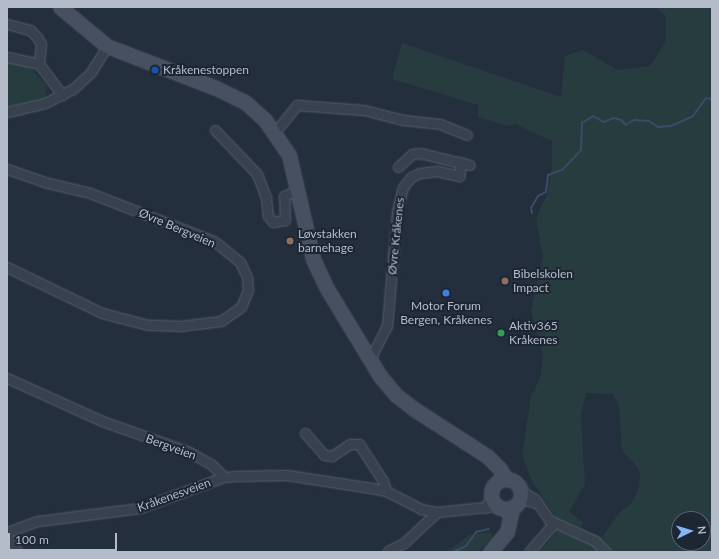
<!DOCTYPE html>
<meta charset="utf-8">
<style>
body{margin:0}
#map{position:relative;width:719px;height:559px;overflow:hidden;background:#242f3e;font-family:Lato,sans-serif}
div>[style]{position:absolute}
.green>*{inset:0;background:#263c3f}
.stream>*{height:2px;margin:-1px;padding:0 1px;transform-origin:1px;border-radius:1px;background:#394c67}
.roads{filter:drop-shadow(0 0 1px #565f6c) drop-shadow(0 0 1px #565f6c)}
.minor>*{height:9px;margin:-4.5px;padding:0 4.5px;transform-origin:4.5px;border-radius:4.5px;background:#38414e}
.secondary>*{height:13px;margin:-6.5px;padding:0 6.5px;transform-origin:6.5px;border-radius:6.5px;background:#465061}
.secondary>.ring{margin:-6.5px;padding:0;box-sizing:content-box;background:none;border:13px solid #465061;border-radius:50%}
.dots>*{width:11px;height:11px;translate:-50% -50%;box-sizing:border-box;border:2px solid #1d2633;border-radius:50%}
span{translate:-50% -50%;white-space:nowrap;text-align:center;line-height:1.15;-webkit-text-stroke:4px #1d2633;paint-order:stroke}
.poi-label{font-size:12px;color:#b4bcc9}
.left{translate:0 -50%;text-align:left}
.street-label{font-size:12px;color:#b4bcc9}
.frame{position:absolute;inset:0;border:8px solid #b4bcc9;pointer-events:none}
.north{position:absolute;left:671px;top:511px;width:40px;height:40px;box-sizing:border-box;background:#1d2633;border:1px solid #59626f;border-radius:50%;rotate:85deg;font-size:11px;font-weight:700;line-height:16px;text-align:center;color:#b4bcc9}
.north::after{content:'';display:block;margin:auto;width:14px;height:18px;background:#8ab4f8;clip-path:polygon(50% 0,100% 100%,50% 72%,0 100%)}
.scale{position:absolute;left:8px;top:533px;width:109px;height:18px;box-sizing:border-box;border:2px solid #b4bcc9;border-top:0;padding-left:5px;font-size:12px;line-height:14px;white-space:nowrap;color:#b4bcc9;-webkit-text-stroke:3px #1d2633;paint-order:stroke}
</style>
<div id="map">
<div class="green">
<i style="clip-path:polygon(evenodd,656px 7px,712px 7px,712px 552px,540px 552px,559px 529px,558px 521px,532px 481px,522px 455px,531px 396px,540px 379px,543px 354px,531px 311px,543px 257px,536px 219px,547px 194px,552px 168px,552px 141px,515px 124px,509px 126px,478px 117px,478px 105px,392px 79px,402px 43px,561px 97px,565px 56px,583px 50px,618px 70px,650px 66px,666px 41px,666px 16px,656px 7px,586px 393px,613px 394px,619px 407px,622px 450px,638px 468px,640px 475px,639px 488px,631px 504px,619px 513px,602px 537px,581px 528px,583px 522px,569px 512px,585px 484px,581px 415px,586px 393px,656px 7px,679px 519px,703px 519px,703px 543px,679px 543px,679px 519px)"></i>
<i style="clip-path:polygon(7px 59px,18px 60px,31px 68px,47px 86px,45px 98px,7px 107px)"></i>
<i style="clip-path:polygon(490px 532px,493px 538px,477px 552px,447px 552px,469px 535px)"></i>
</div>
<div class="stream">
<i style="left:532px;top:213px;width:5px;rotate:-101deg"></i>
<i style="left:531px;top:208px;width:14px;rotate:-60deg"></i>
<i style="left:538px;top:196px;width:9px;rotate:-27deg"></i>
<i style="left:546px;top:192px;width:17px;rotate:-83deg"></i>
<i style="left:548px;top:175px;width:15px;rotate:-20deg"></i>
<i style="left:562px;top:170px;width:28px;rotate:-46deg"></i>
<i style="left:581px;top:150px;width:27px;rotate:-88deg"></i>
<i style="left:582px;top:123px;width:13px;rotate:-32deg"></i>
<i style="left:593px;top:116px;width:13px;rotate:29deg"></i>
<i style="left:604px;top:122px;width:11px;rotate:-22deg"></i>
<i style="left:614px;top:118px;width:7px;rotate:16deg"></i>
<i style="left:621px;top:120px;width:7px;rotate:45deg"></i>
<i style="left:626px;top:125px;width:9px;rotate:-32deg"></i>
<i style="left:634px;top:120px;width:15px;rotate:4deg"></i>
<i style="left:649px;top:121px;width:11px;rotate:34deg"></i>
<i style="left:658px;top:127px;width:13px;rotate:-4deg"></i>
<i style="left:671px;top:126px;width:24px;rotate:-24deg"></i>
<i style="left:693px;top:116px;width:22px;rotate:-54deg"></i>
<i style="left:706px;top:98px;width:6px;rotate:9deg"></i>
<i style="left:453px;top:552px;width:14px;rotate:-25deg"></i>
<i style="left:466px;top:546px;width:17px;rotate:-54deg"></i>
<i style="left:476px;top:532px;width:13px;rotate:-13deg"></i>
</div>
<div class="roads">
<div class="minor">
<i style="left:7px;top:24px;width:24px;rotate:15deg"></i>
<i style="left:30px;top:30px;width:10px;rotate:45deg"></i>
<i style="left:37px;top:37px;width:8px;rotate:60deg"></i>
<i style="left:41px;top:44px;width:20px;rotate:96deg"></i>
<i style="left:7px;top:57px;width:33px;rotate:12deg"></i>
<i style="left:39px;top:64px;width:39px;rotate:53deg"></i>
<i style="left:7px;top:112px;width:39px;rotate:-13deg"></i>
<i style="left:45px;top:103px;width:31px;rotate:-27deg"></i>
<i style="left:73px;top:89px;width:25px;rotate:-43deg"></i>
<i style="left:91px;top:72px;width:31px;rotate:-58deg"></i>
<i style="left:215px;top:130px;width:61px;rotate:46.3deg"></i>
<i style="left:257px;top:174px;width:26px;rotate:69deg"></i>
<i style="left:266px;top:198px;width:18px;rotate:84deg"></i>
<i style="left:268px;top:216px;width:8px;rotate:50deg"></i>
<i style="left:273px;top:222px;width:12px;rotate:-9deg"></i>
<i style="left:285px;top:220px;width:24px;rotate:-92deg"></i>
<i style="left:284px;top:196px;width:15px;rotate:-23deg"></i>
<i style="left:275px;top:132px;width:35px;rotate:-51deg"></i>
<i style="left:297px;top:105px;width:67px;rotate:4.3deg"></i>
<i style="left:364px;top:110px;width:40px;rotate:14.4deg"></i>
<i style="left:403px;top:120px;width:37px;rotate:6deg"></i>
<i style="left:440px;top:124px;width:29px;rotate:22deg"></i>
<i style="left:398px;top:167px;width:19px;rotate:-43deg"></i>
<i style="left:412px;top:154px;width:8px;rotate:-7deg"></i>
<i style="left:420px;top:153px;width:51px;rotate:13.5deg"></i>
<i style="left:7px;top:169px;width:39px;rotate:19deg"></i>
<i style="left:44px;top:182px;width:47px;rotate:13.4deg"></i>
<i style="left:90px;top:193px;width:133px;rotate:21.2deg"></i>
<i style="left:214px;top:241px;width:33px;rotate:39deg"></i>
<i style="left:240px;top:262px;width:17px;rotate:65deg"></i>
<i style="left:247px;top:277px;width:13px;rotate:86deg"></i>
<i style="left:248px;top:290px;width:18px;rotate:112deg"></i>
<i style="left:241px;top:307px;width:24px;rotate:145deg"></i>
<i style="left:221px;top:321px;width:38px;rotate:173deg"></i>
<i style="left:183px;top:326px;width:35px;rotate:-178deg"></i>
<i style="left:148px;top:325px;width:48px;rotate:-165.4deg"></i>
<i style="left:102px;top:313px;width:106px;rotate:-154.2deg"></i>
<i style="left:370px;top:359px;width:37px;rotate:-63deg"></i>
<i style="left:387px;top:326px;width:115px;rotate:-85deg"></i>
<i style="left:397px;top:211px;width:25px;rotate:-76deg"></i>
<i style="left:403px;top:187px;width:13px;rotate:-51deg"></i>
<i style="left:411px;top:177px;width:10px;rotate:-24deg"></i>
<i style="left:420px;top:173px;width:17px;rotate:-7deg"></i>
<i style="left:437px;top:171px;width:23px;rotate:13deg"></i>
<i style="left:459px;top:176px;width:14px;rotate:-82deg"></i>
<i style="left:7px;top:378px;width:104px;rotate:24.4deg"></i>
<i style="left:102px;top:421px;width:92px;rotate:19.6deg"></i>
<i style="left:189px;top:452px;width:25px;rotate:29deg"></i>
<i style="left:211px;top:464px;width:18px;rotate:45deg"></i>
<i style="left:305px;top:433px;width:29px;rotate:49deg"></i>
<i style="left:324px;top:455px;width:8px;rotate:7deg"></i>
<i style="left:332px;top:456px;width:22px;rotate:-34deg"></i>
<i style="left:350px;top:444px;width:9px"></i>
<i style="left:359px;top:444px;width:44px;rotate:57deg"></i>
<i style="left:383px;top:481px;width:10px;rotate:73deg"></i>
<i style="left:520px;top:490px;width:17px;rotate:31deg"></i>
<i style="left:535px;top:499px;width:25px;rotate:56deg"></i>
<i style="left:549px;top:520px;width:51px;rotate:24.5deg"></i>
<i style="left:595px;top:541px;width:16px;rotate:45deg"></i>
<i style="left:520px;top:498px;width:16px;rotate:18deg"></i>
<i style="left:485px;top:508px;width:12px;rotate:-59deg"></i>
<i style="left:7px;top:532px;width:33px;rotate:-20deg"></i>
<i style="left:38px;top:521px;width:103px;rotate:-7.3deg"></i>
<i style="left:140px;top:508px;width:90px;rotate:-20.3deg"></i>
<i style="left:224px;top:477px;width:12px;rotate:-5deg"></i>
<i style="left:236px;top:476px;width:51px;rotate:-1.1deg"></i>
<i style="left:287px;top:475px;width:85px;rotate:8.8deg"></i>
<i style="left:371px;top:488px;width:15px;rotate:11deg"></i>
<i style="left:386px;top:491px;width:39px;rotate:27deg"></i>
<i style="left:421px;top:509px;width:16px;rotate:11deg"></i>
<i style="left:437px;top:512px;width:59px;rotate:-5.8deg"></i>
<i style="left:7px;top:536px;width:19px;rotate:55deg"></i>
<i style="left:388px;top:551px;width:18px;rotate:-27deg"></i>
<i style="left:404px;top:543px;width:45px;rotate:-43.2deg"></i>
<i style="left:529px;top:552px;width:38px;rotate:-49deg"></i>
</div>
<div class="secondary">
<i style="left:60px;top:7px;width:61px;rotate:39.7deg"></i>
<i style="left:107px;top:46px;width:117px;rotate:21.1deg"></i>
<i style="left:216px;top:88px;width:32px;rotate:26deg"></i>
<i style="left:245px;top:102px;width:27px;rotate:42deg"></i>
<i style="left:265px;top:120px;width:42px;rotate:55.6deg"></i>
<i style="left:289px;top:155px;width:107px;rotate:77deg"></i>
<i style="left:313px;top:259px;width:31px;rotate:65deg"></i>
<i style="left:326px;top:287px;width:104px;rotate:58.8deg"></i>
<i style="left:380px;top:376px;width:25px;rotate:50deg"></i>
<i style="left:396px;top:395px;width:23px;rotate:38deg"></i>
<i style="left:414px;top:409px;width:87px;rotate:32.8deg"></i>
<i style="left:487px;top:456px;width:18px;rotate:45deg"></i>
<i style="left:500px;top:469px;width:12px;rotate:59deg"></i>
<i class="ring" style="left:491px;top:479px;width:17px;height:17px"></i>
<i style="left:490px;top:552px;width:26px;rotate:-50deg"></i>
<i style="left:507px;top:532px;width:25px;rotate:-78deg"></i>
</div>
</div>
<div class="dots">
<i style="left:155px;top:70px;background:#1a4fb4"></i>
<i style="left:290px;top:241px;background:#8d6e63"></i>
<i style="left:505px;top:281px;background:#8d6e63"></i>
<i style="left:446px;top:293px;background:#3f7fe0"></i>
<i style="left:501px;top:333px;background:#2e9e5b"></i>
</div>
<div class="poi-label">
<span class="left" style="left:163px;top:70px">Kråkenestoppen</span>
<span class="left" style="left:298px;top:241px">Løvstakken<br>barnehage</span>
<span class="left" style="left:513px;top:281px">Bibelskolen<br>Impact</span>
<span style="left:446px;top:313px">Motor Forum<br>Bergen, Kråkenes</span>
<span class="left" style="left:509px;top:333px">Aktiv365<br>Kråkenes</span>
</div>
<div class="street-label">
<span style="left:177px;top:228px;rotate:23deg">Øvre Bergveien</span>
<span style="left:396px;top:236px;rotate:-84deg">Øvre Kråkenes</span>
<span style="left:171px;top:447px;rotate:20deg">Bergveien</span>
<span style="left:174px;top:495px;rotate:-20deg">Kråkenesveien</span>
</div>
<div class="frame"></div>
<div class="north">N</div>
<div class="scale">100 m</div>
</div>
